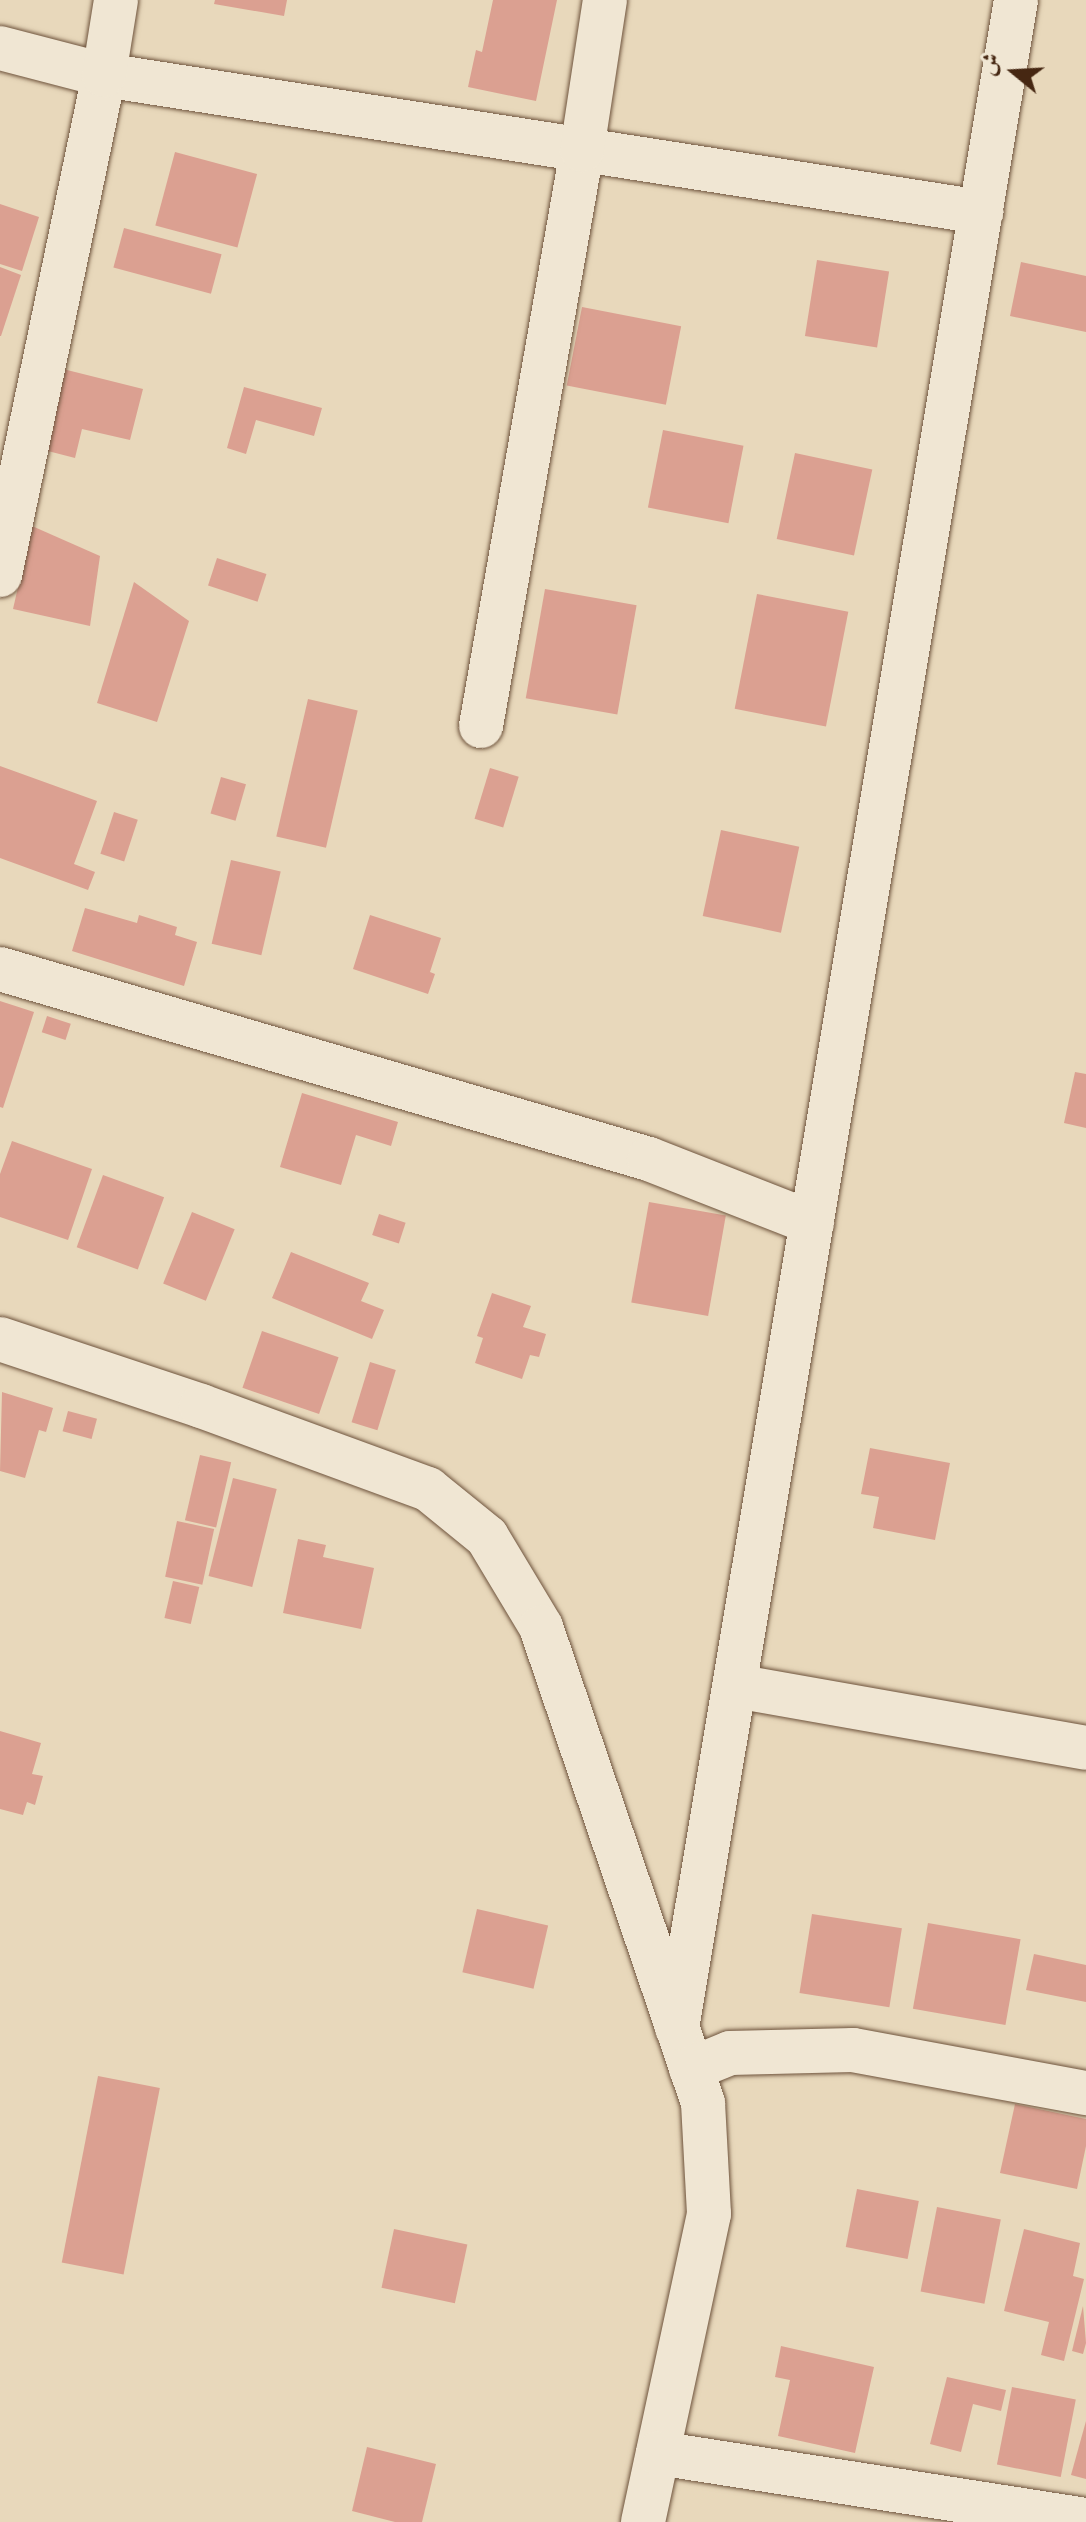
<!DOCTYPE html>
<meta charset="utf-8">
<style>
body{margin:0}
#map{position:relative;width:1086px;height:2522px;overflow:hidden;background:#e8d8bb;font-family:"IM FELL English",Amiri,serif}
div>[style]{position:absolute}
.building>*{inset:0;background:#dba091;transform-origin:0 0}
.roads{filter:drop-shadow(0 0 2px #6e533c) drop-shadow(0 0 2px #6e533c)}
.street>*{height:44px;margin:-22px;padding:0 22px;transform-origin:22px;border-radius:22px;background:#f0e6d3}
span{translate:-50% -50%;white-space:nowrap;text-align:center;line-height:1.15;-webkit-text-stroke:6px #f0e6d3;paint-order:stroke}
.north{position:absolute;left:974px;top:32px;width:80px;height:80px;-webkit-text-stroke:6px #f0e6d3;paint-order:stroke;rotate:288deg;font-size:22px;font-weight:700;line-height:32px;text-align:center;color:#462712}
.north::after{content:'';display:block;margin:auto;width:28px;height:36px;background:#462712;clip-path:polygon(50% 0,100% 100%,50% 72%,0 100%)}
</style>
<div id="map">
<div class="building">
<i style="clip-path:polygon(215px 0,287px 0,284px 16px,214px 4px)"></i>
<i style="clip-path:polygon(493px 0,557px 0,536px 101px,468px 87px,476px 50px,482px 52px)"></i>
<i style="left:175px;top:152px;width:85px;height:76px;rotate:15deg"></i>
<i style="clip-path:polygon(0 204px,39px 217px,22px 271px,0 264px)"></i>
<i style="left:124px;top:228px;width:101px;height:41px;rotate:15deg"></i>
<i style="left:817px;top:260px;width:73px;height:77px;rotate:9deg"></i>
<i style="clip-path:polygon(1021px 262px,1086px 276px,1086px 332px,1010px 316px)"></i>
<i style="clip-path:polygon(0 267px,21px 275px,1px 336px,0 336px)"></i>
<i style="left:582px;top:307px;width:101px;height:80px;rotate:11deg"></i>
<i style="clip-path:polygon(63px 369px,143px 389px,130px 440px,82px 429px,75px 458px,44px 450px)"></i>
<i style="clip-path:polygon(244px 387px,322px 408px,314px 436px,256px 420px,246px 454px,227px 448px)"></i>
<i style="left:663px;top:430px;width:82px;height:79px;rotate:11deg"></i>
<i style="left:795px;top:453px;width:79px;height:88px;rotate:12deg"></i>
<i style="clip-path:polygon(32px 526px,100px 556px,90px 626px,13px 609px)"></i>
<i style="left:217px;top:558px;width:52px;height:29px;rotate:18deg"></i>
<i style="clip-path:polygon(134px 582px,189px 621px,157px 722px,97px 703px)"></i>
<i style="left:545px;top:589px;width:93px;height:111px;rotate:10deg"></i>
<i style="left:757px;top:594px;width:93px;height:117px;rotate:11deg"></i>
<i style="left:308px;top:699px;width:51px;height:141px;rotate:13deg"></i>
<i style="clip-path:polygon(0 766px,97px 801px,74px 864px,95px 872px,88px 890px,0 858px)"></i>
<i style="left:490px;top:768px;width:30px;height:53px;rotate:17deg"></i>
<i style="left:221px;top:777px;width:26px;height:38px;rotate:16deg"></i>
<i style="left:114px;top:812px;width:25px;height:44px;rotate:18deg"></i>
<i style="left:721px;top:830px;width:80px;height:88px;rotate:12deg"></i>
<i style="left:231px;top:860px;width:51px;height:86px;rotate:13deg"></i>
<i style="clip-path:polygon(85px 908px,137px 923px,139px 915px,177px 927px,175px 935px,197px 942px,184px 986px,72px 951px)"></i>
<i style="clip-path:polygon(370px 915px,441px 938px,430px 972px,435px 974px,428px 994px,353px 969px)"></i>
<i style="clip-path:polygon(0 1001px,34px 1012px,3px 1108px,0 1107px)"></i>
<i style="left:47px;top:1016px;width:25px;height:17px;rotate:18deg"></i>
<i style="clip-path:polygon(1075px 1072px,1086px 1074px,1086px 1128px,1064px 1123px)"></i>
<i style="clip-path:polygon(302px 1093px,398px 1122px,391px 1146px,356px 1135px,341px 1185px,280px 1167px)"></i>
<i style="clip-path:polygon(12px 1141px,92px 1169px,68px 1240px,0 1217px,0 1174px)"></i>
<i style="left:103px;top:1175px;width:65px;height:77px;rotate:20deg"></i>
<i style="left:649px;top:1202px;width:78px;height:102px;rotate:10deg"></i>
<i style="left:192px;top:1212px;width:46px;height:77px;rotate:22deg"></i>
<i style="left:379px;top:1214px;width:28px;height:22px;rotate:18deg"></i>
<i style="clip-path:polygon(291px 1252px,369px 1283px,361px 1301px,384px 1310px,372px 1339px,272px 1298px)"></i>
<i style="clip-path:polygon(492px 1293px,531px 1306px,523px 1327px,546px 1334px,539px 1357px,530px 1355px,522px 1379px,475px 1363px,483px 1338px,477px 1336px)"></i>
<i style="left:262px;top:1331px;width:81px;height:60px;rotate:19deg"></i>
<i style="left:370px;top:1362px;width:27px;height:63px;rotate:17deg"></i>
<i style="clip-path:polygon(2px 1392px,53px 1408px,46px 1432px,39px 1430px,25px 1478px,0 1471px)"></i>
<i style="left:68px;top:1411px;width:30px;height:21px;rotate:15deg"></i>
<i style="clip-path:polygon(870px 1448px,950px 1463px,935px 1540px,873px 1528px,879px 1497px,861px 1494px)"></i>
<i style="left:200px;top:1455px;width:32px;height:67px;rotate:13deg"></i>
<i style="left:233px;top:1478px;width:45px;height:101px;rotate:14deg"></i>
<i style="left:177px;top:1521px;width:38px;height:57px;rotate:12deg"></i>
<i style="clip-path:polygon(298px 1539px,326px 1545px,323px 1557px,374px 1568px,361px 1629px,283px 1613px)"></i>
<i style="left:173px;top:1581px;width:27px;height:38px;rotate:13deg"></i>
<i style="clip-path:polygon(0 1731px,41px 1743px,32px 1774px,43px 1776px,35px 1805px,27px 1802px,23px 1815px,0 1809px)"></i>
<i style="left:477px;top:1909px;width:73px;height:65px;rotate:13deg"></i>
<i style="left:812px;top:1914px;width:91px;height:80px;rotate:9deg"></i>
<i style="left:928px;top:1923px;width:94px;height:87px;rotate:10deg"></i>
<i style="clip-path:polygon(1034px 1954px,1086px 1965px,1086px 2002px,1026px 1990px)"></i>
<i style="left:98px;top:2076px;width:63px;height:190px;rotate:11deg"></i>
<i style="clip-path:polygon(1015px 2104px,1086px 2119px,1086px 2146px,1077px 2189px,1000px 2173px)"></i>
<i style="left:857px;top:2189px;width:63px;height:59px;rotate:11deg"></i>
<i style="left:937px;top:2207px;width:65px;height:86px;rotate:11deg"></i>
<i style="left:394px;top:2229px;width:75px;height:60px;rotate:12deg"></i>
<i style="clip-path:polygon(1024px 2229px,1080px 2243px,1073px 2276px,1084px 2279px,1064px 2361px,1041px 2355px,1049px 2322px,1004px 2311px)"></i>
<i style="clip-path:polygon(1083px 2306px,1086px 2343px,1083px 2354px,1072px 2351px)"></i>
<i style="clip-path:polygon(781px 2346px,874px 2367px,855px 2453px,778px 2436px,790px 2380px,775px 2377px)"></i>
<i style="clip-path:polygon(947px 2377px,1006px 2390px,1001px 2411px,973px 2404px,961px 2452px,930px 2444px)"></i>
<i style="left:1012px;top:2387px;width:65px;height:79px;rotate:11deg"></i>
<i style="clip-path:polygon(1086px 2421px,1086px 2479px,1071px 2475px)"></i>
<i style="clip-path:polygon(367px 2447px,436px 2464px,422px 2522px,395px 2522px,352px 2511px)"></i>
</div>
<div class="roads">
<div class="street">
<i style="left:0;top:48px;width:107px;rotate:14.6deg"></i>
<i style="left:104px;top:75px;width:888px;rotate:8.88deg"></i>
<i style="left:0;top:575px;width:511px;rotate:-78.25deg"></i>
<i style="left:104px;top:75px;width:76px;rotate:-80.9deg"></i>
<i style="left:481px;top:726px;width:585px;rotate:-80.05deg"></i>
<i style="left:582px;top:150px;width:152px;rotate:-81.3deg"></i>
<i style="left:0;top:969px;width:676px;rotate:16.32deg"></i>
<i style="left:649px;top:1159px;width:175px;rotate:21.4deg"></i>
<i style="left:0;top:1339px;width:212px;rotate:18.4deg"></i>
<i style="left:201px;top:1406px;width:242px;rotate:20.1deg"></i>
<i style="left:428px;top:1489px;width:76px;rotate:39.1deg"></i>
<i style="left:487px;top:1537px;width:105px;rotate:59deg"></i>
<i style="left:541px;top:1627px;width:503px;rotate:71.2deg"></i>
<i style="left:703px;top:2103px;width:111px;rotate:86.9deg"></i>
<i style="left:709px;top:2214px;width:315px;rotate:102.1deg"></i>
<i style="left:735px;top:1686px;width:356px;rotate:10deg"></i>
<i style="left:677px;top:2028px;width:2056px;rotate:-80.51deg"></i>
<i style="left:691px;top:2069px;width:42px;rotate:-22.3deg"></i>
<i style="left:730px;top:2053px;width:123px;rotate:-1.4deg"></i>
<i style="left:853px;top:2050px;width:237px;rotate:10.5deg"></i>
<i style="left:658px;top:2453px;width:433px;rotate:8.9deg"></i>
</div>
</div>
<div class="north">ش</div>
</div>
